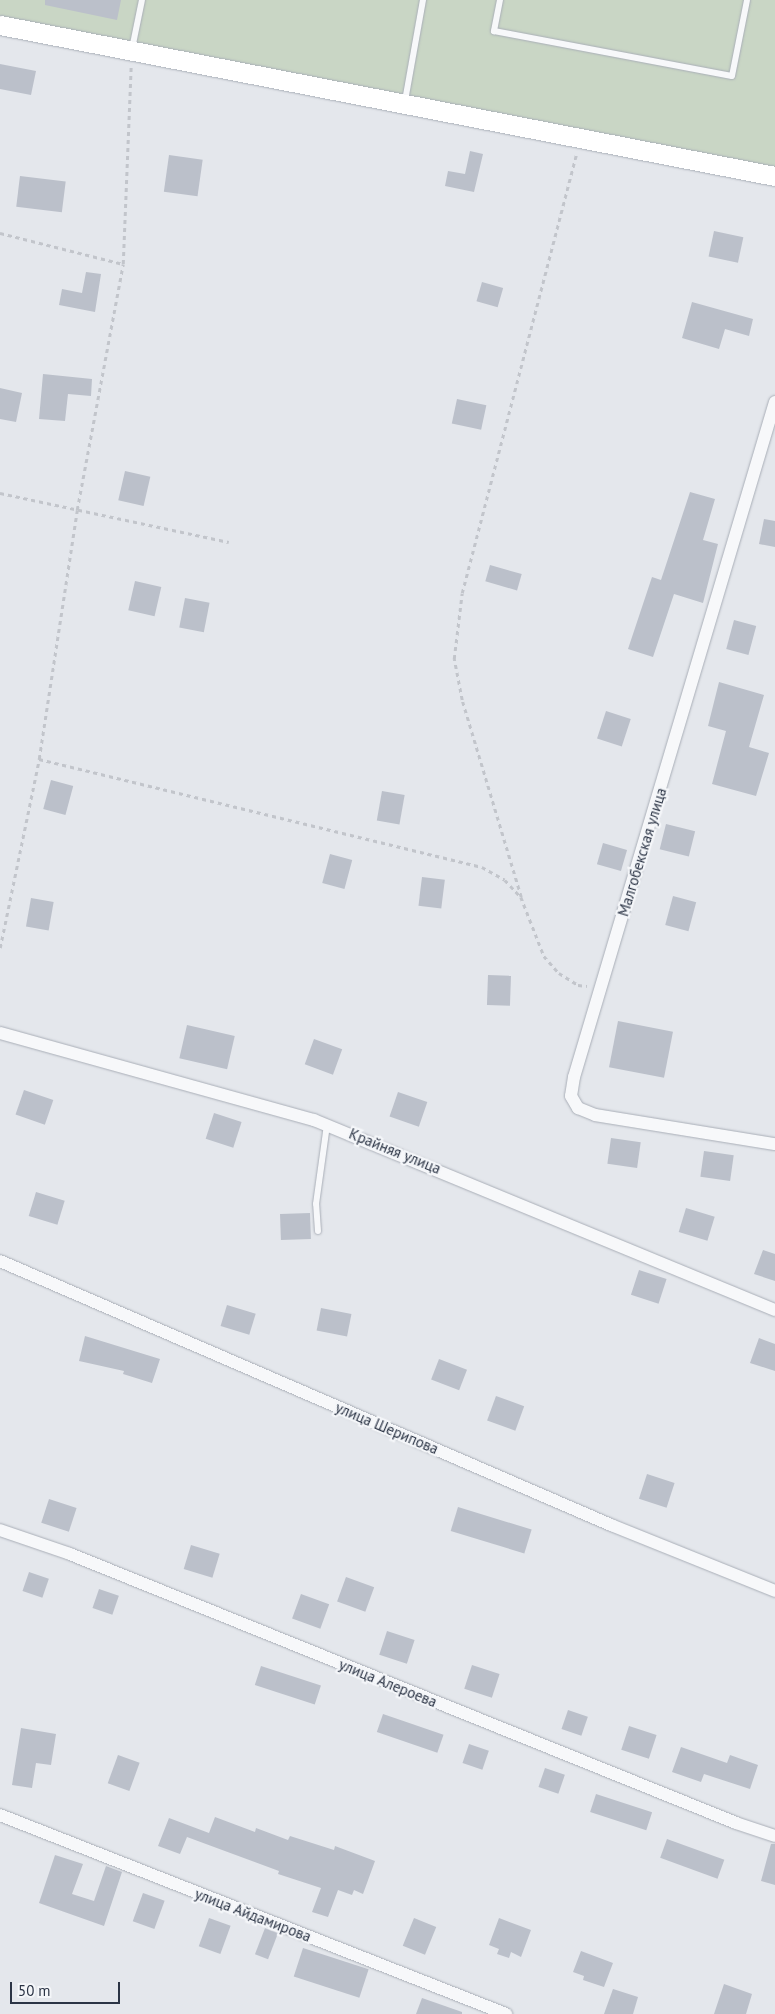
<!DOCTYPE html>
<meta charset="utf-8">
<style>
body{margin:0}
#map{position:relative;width:775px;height:2014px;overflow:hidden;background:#e4e7ec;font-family:"PT Sans",sans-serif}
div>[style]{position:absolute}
.green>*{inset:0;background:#c9d6c5}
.building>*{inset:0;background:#bbc0ca;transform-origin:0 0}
.path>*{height:2.5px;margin-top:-1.25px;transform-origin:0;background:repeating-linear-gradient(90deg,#c2c5cb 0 4px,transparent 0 8px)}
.roads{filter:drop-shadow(0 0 1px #a9aeb7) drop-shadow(0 0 1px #a9aeb7)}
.lane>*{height:6px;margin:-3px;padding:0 3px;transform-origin:3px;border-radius:3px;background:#f7f8fa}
.street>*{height:12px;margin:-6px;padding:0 6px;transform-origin:6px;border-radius:6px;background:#f7f8fa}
.secondary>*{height:19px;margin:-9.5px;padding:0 9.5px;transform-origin:9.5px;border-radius:9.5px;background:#fff}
span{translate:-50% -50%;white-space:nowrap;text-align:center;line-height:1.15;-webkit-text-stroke:4.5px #f4f6f9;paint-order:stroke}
.street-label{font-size:15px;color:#2b3445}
.scale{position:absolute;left:10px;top:1982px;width:110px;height:22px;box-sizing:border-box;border:2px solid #2b3445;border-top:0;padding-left:6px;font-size:15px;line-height:18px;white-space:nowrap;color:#2b3445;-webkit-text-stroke:4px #f4f6f9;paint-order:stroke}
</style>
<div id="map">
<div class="green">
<i style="clip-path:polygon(0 0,775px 0,775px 176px,0 25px)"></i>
</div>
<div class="building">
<i style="clip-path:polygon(45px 0,121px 0,117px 20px,45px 5px)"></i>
<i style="clip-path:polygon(0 64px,36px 71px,31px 95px,0 89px)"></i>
<i style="clip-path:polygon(470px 151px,483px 154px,474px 192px,445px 186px,448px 171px,465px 174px)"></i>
<i style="left:169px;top:155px;width:34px;height:37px;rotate:8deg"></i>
<i style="left:20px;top:176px;width:46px;height:31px;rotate:7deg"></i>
<i style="left:714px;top:231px;width:30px;height:26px;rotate:12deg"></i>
<i style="clip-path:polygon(86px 272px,101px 274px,95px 312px,59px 305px,62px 289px,82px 293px)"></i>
<i style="left:482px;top:282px;width:22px;height:20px;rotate:16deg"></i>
<i style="clip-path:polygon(692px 302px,753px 319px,749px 336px,725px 329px,719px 349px,682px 338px)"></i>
<i style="clip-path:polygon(43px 374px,92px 379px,91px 396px,68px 394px,65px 421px,39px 419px)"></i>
<i style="clip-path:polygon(0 388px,22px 393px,16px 422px,0 419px)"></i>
<i style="left:457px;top:399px;width:30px;height:25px;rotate:12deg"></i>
<i style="left:125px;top:471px;width:26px;height:30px;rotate:13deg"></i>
<i style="clip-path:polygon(690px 492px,715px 499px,703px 540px,718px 544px,703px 603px,674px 594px,653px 657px,628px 649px,652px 577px,661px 580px)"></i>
<i style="clip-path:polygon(764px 519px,775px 521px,775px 547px,759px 544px)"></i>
<i style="left:490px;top:565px;width:33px;height:17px;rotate:16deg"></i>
<i style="left:135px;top:581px;width:27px;height:30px;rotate:13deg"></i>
<i style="left:185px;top:598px;width:25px;height:30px;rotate:11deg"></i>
<i style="left:734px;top:620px;width:23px;height:30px;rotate:15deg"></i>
<i style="clip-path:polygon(719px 682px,764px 695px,749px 747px,769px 753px,756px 796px,712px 784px,726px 731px,708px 726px)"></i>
<i style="left:606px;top:711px;width:26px;height:29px;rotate:18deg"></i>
<i style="left:51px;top:780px;width:23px;height:30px;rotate:15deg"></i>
<i style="left:382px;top:791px;width:23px;height:30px;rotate:10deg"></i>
<i style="left:666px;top:824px;width:30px;height:26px;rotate:14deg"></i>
<i style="left:603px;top:843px;width:25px;height:22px;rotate:16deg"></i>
<i style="left:330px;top:854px;width:23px;height:30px;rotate:15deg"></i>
<i style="left:422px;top:877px;width:23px;height:29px;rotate:7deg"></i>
<i style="left:673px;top:896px;width:24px;height:30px;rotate:15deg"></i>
<i style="left:31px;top:898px;width:23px;height:29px;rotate:10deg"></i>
<i style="left:488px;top:975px;width:23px;height:30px;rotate:2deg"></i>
<i style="left:618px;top:1021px;width:56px;height:47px;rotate:11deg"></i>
<i style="left:187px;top:1025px;width:49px;height:34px;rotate:13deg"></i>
<i style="left:314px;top:1039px;width:30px;height:27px;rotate:20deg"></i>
<i style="left:24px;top:1090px;width:31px;height:26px;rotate:19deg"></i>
<i style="left:398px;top:1092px;width:31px;height:26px;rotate:19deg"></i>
<i style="left:214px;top:1113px;width:29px;height:27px;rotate:18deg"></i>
<i style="left:611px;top:1138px;width:30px;height:26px;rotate:8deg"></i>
<i style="left:704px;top:1151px;width:30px;height:26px;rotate:8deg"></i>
<i style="left:36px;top:1192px;width:30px;height:25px;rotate:17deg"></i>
<i style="left:686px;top:1208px;width:30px;height:25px;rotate:17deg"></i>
<i style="left:310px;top:1213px;width:26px;height:30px;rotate:88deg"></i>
<i style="clip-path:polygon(763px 1250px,775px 1254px,775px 1281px,754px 1274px)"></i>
<i style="left:639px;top:1270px;width:29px;height:26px;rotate:18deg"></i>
<i style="left:227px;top:1305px;width:30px;height:22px;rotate:17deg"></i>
<i style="left:321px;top:1308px;width:31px;height:23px;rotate:11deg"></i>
<i style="clip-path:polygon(85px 1336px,160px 1359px,152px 1383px,123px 1374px,124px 1371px,79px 1361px)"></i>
<i style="clip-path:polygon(759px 1338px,775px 1344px,775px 1371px,750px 1363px)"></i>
<i style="left:439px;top:1359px;width:30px;height:22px;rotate:21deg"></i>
<i style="left:496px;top:1396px;width:30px;height:26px;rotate:20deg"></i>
<i style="left:647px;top:1474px;width:29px;height:26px;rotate:18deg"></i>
<i style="left:49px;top:1499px;width:29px;height:25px;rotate:18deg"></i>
<i style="left:458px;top:1507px;width:77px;height:25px;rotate:17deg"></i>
<i style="left:191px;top:1545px;width:30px;height:25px;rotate:17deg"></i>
<i style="left:29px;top:1572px;width:21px;height:20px;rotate:19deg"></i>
<i style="left:346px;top:1577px;width:30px;height:26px;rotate:20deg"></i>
<i style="left:99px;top:1589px;width:21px;height:20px;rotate:19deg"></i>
<i style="left:301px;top:1594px;width:30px;height:26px;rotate:20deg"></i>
<i style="left:387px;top:1631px;width:29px;height:25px;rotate:18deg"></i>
<i style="left:472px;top:1665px;width:29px;height:25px;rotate:18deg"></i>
<i style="left:261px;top:1666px;width:63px;height:20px;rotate:18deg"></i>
<i style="left:568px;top:1710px;width:21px;height:20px;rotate:19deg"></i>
<i style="left:383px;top:1714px;width:64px;height:19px;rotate:19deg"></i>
<i style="left:629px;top:1726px;width:29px;height:25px;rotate:18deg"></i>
<i style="clip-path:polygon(21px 1728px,56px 1734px,51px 1765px,36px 1763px,32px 1788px,12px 1785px)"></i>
<i style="left:469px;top:1744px;width:21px;height:20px;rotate:19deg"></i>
<i style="clip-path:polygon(681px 1747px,727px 1763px,730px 1755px,758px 1765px,750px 1789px,704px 1774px,701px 1782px,672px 1772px)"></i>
<i style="left:118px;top:1755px;width:23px;height:30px;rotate:20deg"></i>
<i style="left:545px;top:1768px;width:21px;height:20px;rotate:19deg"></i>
<i style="left:596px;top:1794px;width:59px;height:19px;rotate:18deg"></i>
<i style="clip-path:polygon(215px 1817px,255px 1832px,256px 1828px,288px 1840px,290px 1836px,334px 1850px,335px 1846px,375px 1861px,363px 1894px,354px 1890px,352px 1895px,338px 1890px,328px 1917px,312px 1912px,321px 1888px,278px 1874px,279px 1871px,187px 1837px,180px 1854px,158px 1846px,169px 1818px,209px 1833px)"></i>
<i style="left:667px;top:1839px;width:61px;height:20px;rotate:20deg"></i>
<i style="clip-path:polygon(771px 1844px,775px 1844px,775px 1885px,761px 1881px)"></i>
<i style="clip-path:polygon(55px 1855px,83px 1864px,72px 1894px,94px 1901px,106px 1866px,122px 1872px,104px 1926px,39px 1903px)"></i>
<i style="left:143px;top:1893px;width:23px;height:30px;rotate:20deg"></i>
<i style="left:209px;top:1918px;width:23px;height:30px;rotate:20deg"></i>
<i style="left:414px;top:1918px;width:24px;height:30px;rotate:22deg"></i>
<i style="clip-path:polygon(499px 1918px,531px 1930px,521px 1957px,511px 1952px,509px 1958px,497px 1954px,499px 1949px,489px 1945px)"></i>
<i style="left:265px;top:1928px;width:14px;height:28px;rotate:21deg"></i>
<i style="left:303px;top:1948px;width:69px;height:30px;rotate:18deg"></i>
<i style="clip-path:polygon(581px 1951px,613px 1963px,604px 1987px,583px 1980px,584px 1976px,573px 1972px)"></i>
<i style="clip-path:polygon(724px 1984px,752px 1994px,746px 2014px,714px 2014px)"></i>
<i style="clip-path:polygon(613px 1989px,638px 1997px,633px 2014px,604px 2014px)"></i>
<i style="clip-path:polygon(422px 1998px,462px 2012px,462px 2014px,416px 2014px)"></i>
</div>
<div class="path">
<i style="left:0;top:233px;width:127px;rotate:14.1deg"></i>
<i style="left:0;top:493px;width:234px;rotate:12.1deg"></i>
<i style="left:39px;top:759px;width:456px;rotate:13.7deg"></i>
<i style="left:482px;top:867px;width:26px;rotate:29deg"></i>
<i style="left:505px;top:880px;width:23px;rotate:47deg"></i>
<i style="left:521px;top:897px;width:63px;rotate:68.7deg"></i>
<i style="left:544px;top:956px;width:23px;rotate:49deg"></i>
<i style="left:559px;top:973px;width:22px;rotate:32deg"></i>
<i style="left:578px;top:985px;width:9px;rotate:6deg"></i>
<i style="left:521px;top:897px;width:206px;rotate:-106.7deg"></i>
<i style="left:462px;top:700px;width:42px;rotate:-101deg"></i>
<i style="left:454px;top:659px;width:66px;rotate:-83.1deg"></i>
<i style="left:462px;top:593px;width:453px;rotate:-75.4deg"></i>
<i style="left:0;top:948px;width:193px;rotate:-78.3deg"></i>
<i style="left:39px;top:759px;width:252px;rotate:-81.3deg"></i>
<i style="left:77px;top:510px;width:250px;rotate:-79.4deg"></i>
<i style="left:123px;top:264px;width:197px;rotate:-87.7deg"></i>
</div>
<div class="roads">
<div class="lane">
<i style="left:500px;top:0;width:32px;rotate:101deg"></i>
<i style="left:494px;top:31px;width:242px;rotate:10.7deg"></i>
<i style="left:732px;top:76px;width:77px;rotate:-78.8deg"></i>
<i style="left:132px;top:49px;width:50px;rotate:-78.5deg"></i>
<i style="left:405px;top:101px;width:103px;rotate:-79.9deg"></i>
<i style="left:318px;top:1231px;width:27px;rotate:-94deg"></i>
<i style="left:316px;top:1204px;width:80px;rotate:-82.1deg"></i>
</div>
<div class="street">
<i style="left:775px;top:402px;width:704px;rotate:106.58deg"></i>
<i style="left:574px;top:1077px;width:19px;rotate:99deg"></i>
<i style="left:571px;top:1096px;width:14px;rotate:60deg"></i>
<i style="left:578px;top:1108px;width:18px;rotate:22deg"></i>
<i style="left:595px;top:1115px;width:182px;rotate:9.2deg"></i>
<i style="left:0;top:1033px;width:326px;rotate:15.5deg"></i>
<i style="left:314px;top:1120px;width:499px;rotate:22.4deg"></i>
<i style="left:0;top:1261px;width:666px;rotate:23.37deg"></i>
<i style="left:611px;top:1525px;width:177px;rotate:21.9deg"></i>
<i style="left:0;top:1530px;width:74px;rotate:18.9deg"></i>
<i style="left:70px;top:1554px;width:718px;rotate:21.99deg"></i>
<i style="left:736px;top:1823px;width:41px;rotate:18.4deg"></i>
<i style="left:0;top:1815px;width:544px;rotate:21.47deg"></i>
</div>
<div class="secondary">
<i style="left:0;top:25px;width:790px;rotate:11.03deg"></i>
</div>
</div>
<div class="street-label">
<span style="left:642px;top:852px;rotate:-73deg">Малгобекская улица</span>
<span style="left:395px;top:1151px;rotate:22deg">Крайняя улица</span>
<span style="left:387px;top:1428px;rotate:23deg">улица Шерипова</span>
<span style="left:388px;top:1683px;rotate:22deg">улица Алероева</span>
<span style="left:253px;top:1915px;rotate:21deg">улица Айдамирова</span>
</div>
<div class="scale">50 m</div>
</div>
